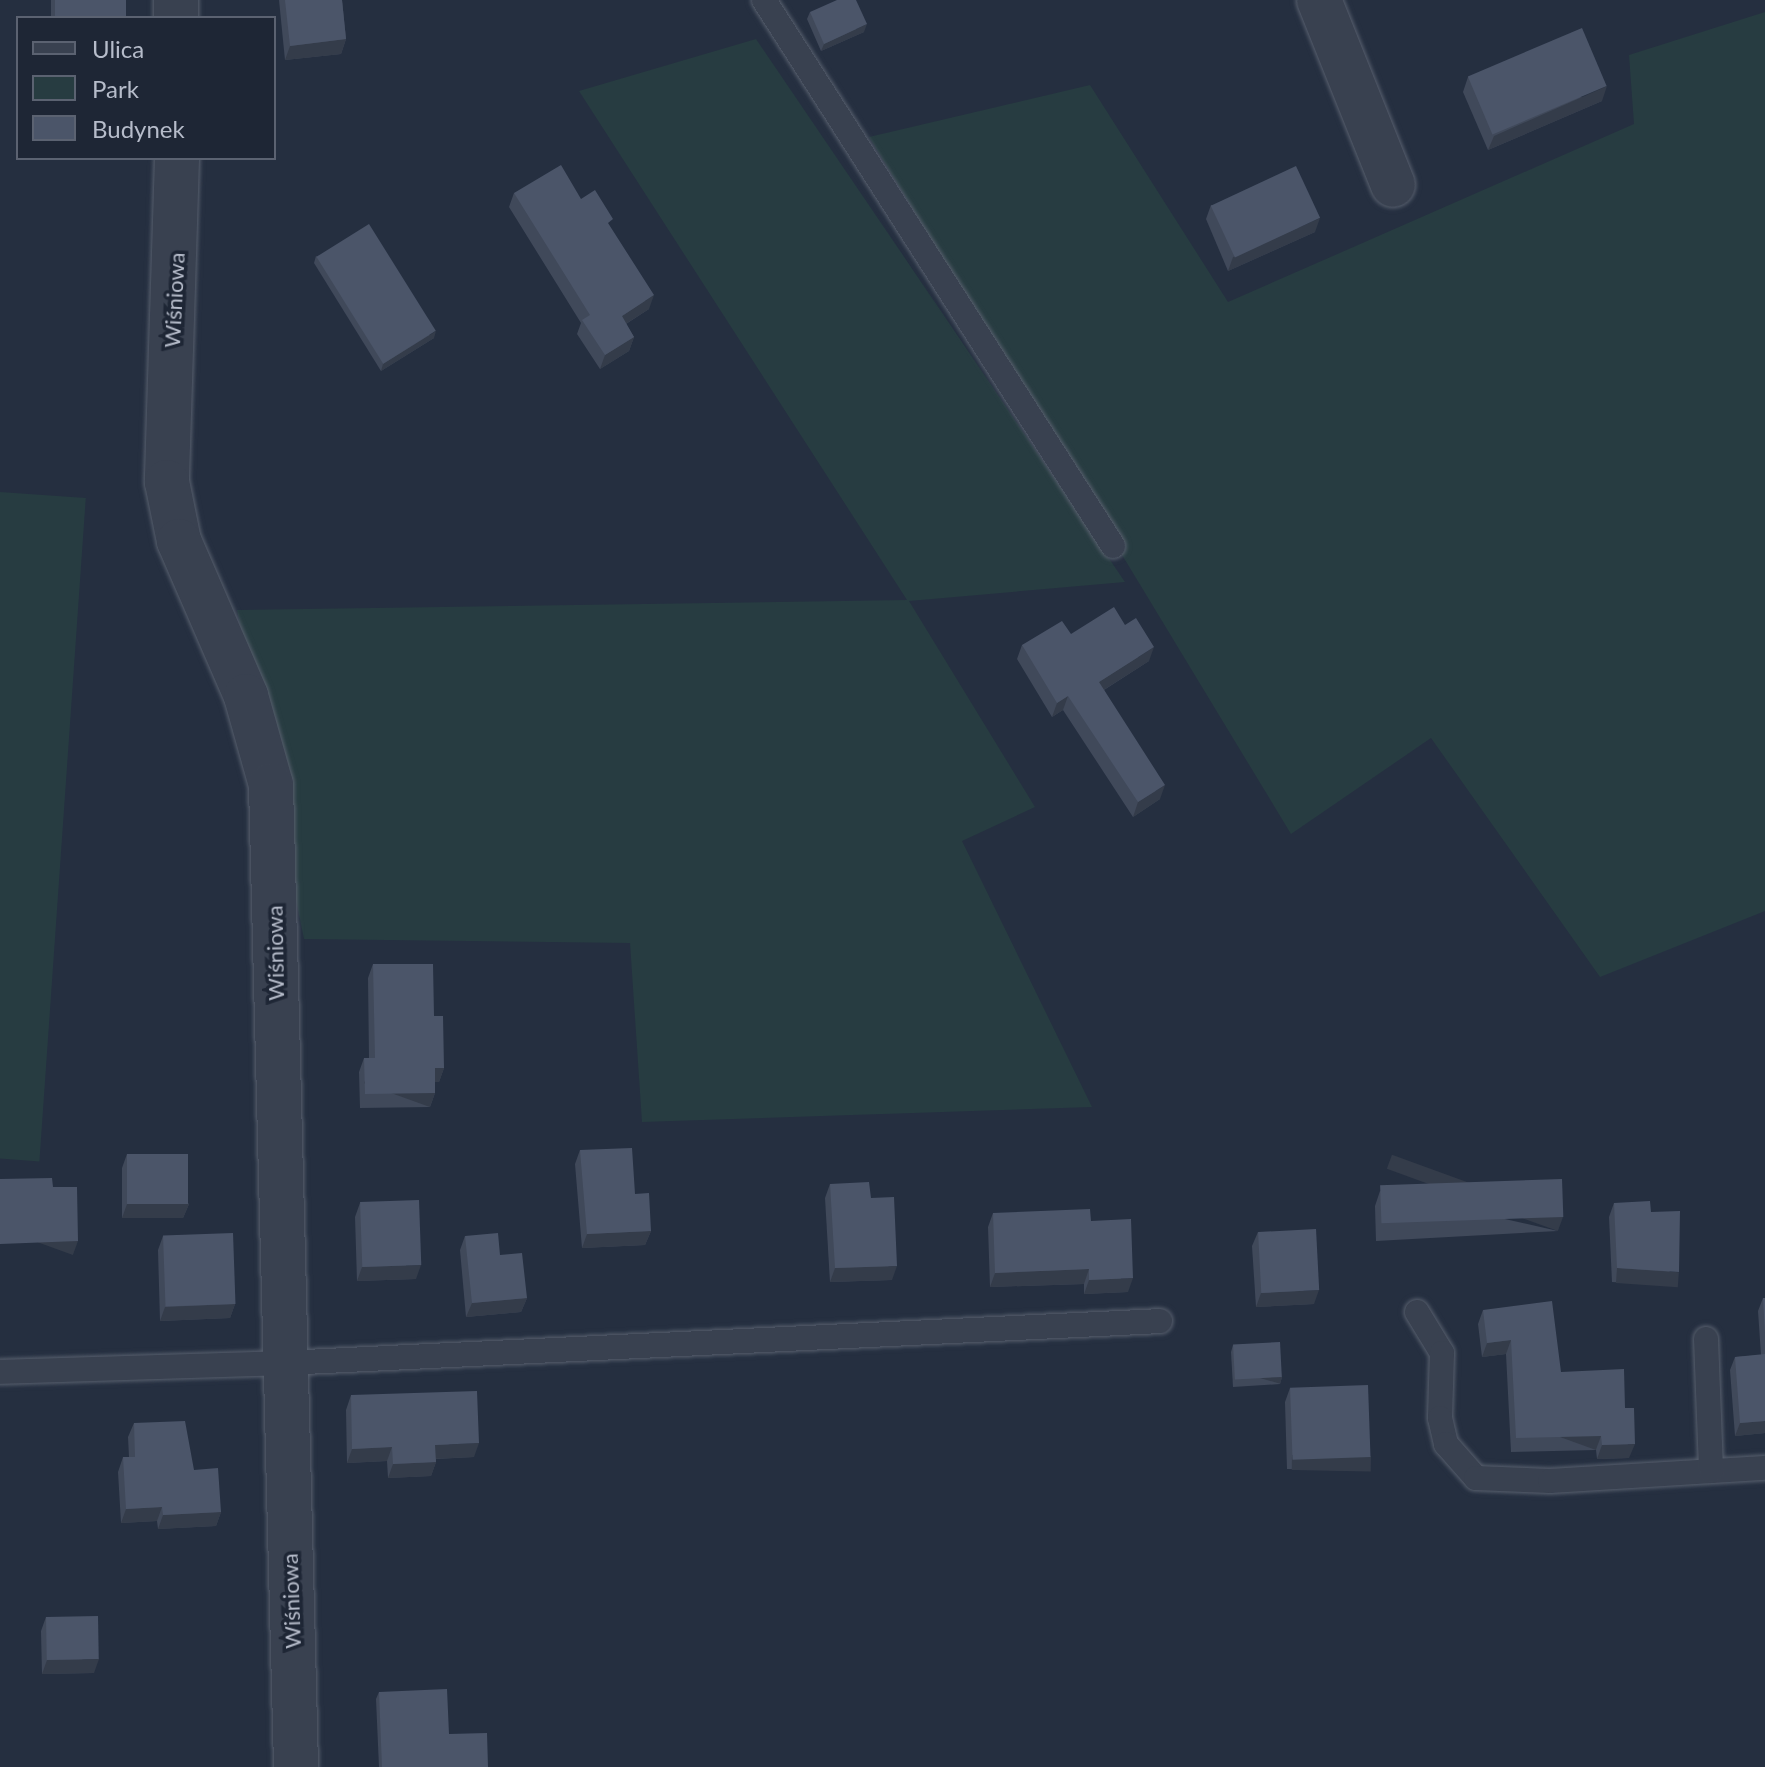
<!DOCTYPE html>
<meta charset="utf-8">
<style>
body{margin:0}
#map{position:relative;width:1765px;height:1767px;overflow:hidden;background:#252f40;font-family:Lato,sans-serif}
div>[style]{position:absolute}
.green>*{inset:0;background:#273c41;transform-origin:0 0}
.roads{filter:drop-shadow(0 0 2px #575f6d) drop-shadow(0 0 2px #575f6d)}
.service>*{height:24px;margin:-12px;padding:0 12px;transform-origin:12px;border-radius:12px;background:#394150}
.minor>*{height:44px;margin:-22px;padding:0 22px;transform-origin:22px;border-radius:22px;background:#394150}
.wall>*{inset:0;background:#40495a;transform-origin:0 0}
.shaded-wall>*{inset:0;background:#343c4a;transform-origin:0 0}
.building>*{inset:0;background:#4b5569;transform-origin:0 0}
span{translate:-50% -50%;white-space:nowrap;text-align:center;line-height:1.15;-webkit-text-stroke:7px #1e2635;paint-order:stroke}
.street-label{font-size:22px;color:#b6bcca}
.legend{position:absolute;left:16px;top:16px;width:260px;height:144px;box-sizing:border-box;background:#1e2635;border:2px solid #5b6271;margin:0;padding:10px 14px;list-style:none;font-size:24px;color:#b6bcca}
.legend li{display:flex;align-items:center;gap:16px;height:40px}
.legend b{width:40px;border:2px solid #5b6271}
</style>
<div id="map">
<div class="green">
<i style="clip-path:polygon(1765px 12px,1765px 911px,1600px 977px,1431px 738px,1291px 834px,869px 137px,1090px 85px,1228px 302px,1634px 124px,1629px 55px)"></i>
<i style="clip-path:polygon(756px 39px,1125px 582px,909px 601px,1035px 807px,962px 841px,1092px 1107px,642px 1122px,630px 943px,304px 939px,237px 610px,907px 600px,579px 91px)"></i>
<i style="left:0;top:492px;width:86px;height:665px;rotate:4deg"></i>
</div>
<div class="roads">
<div class="service">
<i style="left:764px;top:0;width:648px;rotate:57.41deg"></i>
<i style="left:1417px;top:1312px;width:48px;rotate:58.6deg"></i>
<i style="left:1442px;top:1353px;width:65px;rotate:91.8deg"></i>
<i style="left:1440px;top:1418px;width:27px;rotate:77deg"></i>
<i style="left:1446px;top:1444px;width:45px;rotate:48.6deg"></i>
<i style="left:1476px;top:1478px;width:74px;rotate:2.3deg"></i>
<i style="left:1550px;top:1481px;width:215px;rotate:-3.5deg"></i>
<i style="left:1706px;top:1339px;width:132px;rotate:87.8deg"></i>
<i style="left:0;top:1372px;width:284px;rotate:-1.8deg"></i>
<i style="left:284px;top:1363px;width:877px;rotate:-2.74deg"></i>
</div>
<div class="minor">
<i style="left:176px;top:0;width:18px;rotate:90deg"></i>
<i style="left:1319px;top:0;width:199px;rotate:68.2deg"></i>
<i style="left:177px;top:158px;width:324px;rotate:91.8deg"></i>
<i style="left:167px;top:482px;width:60px;rotate:78.5deg"></i>
<i style="left:179px;top:541px;width:169px;rotate:66.6deg"></i>
<i style="left:246px;top:696px;width:92px;rotate:74.3deg"></i>
<i style="left:271px;top:785px;width:982px;rotate:88.54deg"></i>
</div>
</div>
<div class="wall">
<i style="left:51px;top:0;width:75px;height:18px"></i>
<i style="clip-path:polygon(279px 0,342px 0,346px 39px,341px 54px,285px 60px)"></i>
<i style="clip-path:polygon(810px 12px,864px 32px,821px 51px,807px 19px)"></i>
<i style="clip-path:polygon(1468px 77px,1602px 101px,1488px 150px,1463px 92px)"></i>
<i style="clip-path:polygon(514px 193px,581px 199px,610px 227px,649px 309px,626px 324px,634px 337px,629px 351px,600px 369px,577px 334px,581px 323px,509px 207px)"></i>
<i style="clip-path:polygon(1211px 205px,1315px 232px,1228px 271px,1206px 219px)"></i>
<i style="clip-path:polygon(316px 256px,434px 338px,381px 371px,314px 263px)"></i>
<i style="clip-path:polygon(1071px 634px,1149px 661px,1104px 690px,1160px 799px,1133px 817px,1063px 710px,1052px 717px,1017px 659px,1022px 645px)"></i>
<i style="clip-path:polygon(373px 964px,434px 1016px,444px 1068px,439px 1082px,435px 1082px,435px 1093px,430px 1107px,360px 1108px,359px 1072px,364px 1058px,369px 1058px,368px 978px)"></i>
<i style="clip-path:polygon(580px 1150px,635px 1194px,651px 1231px,645px 1245px,582px 1248px,575px 1164px)"></i>
<i style="clip-path:polygon(127px 1154px,189px 1204px,183px 1218px,122px 1218px,122px 1168px)"></i>
<i style="clip-path:polygon(830px 1184px,871px 1198px,892px 1280px,830px 1282px,825px 1198px)"></i>
<i style="clip-path:polygon(1380px 1191px,1558px 1231px,1376px 1241px,1375px 1206px)"></i>
<i style="clip-path:polygon(360px 1203px,416px 1279px,357px 1281px,355px 1217px)"></i>
<i style="clip-path:polygon(1614px 1203px,1651px 1212px,1674px 1286px,1612px 1282px,1609px 1217px)"></i>
<i style="clip-path:polygon(993px 1213px,1091px 1221px,1128px 1292px,1084px 1294px,1084px 1284px,990px 1287px,988px 1227px)"></i>
<i style="clip-path:polygon(1258px 1232px,1314px 1304px,1256px 1307px,1252px 1246px)"></i>
<i style="clip-path:polygon(163px 1236px,235px 1304px,230px 1318px,160px 1321px,158px 1250px)"></i>
<i style="clip-path:polygon(465px 1236px,500px 1255px,527px 1298px,521px 1312px,466px 1317px,460px 1250px)"></i>
<i style="clip-path:polygon(1763px 1298px,1765px 1298px,1765px 1433px,1735px 1436px,1730px 1370px,1735px 1357px,1761px 1355px,1758px 1311px)"></i>
<i style="clip-path:polygon(1483px 1310px,1561px 1372px,1625px 1408px,1629px 1458px,1597px 1459px,1596px 1450px,1511px 1452px,1506px 1354px,1482px 1357px,1478px 1324px)"></i>
<i style="clip-path:polygon(1233px 1345px,1282px 1377px,1280px 1384px,1233px 1387px,1231px 1352px)"></i>
<i style="clip-path:polygon(1290px 1388px,1371px 1457px,1365px 1471px,1287px 1469px,1285px 1402px)"></i>
<i style="clip-path:polygon(351px 1395px,474px 1457px,436px 1459px,436px 1462px,431px 1476px,388px 1478px,387px 1461px,347px 1463px,346px 1410px)"></i>
<i style="clip-path:polygon(134px 1423px,194px 1470px,221px 1512px,216px 1526px,158px 1529px,157px 1521px,121px 1523px,118px 1472px,123px 1457px,129px 1457px,128px 1437px)"></i>
<i style="clip-path:polygon(46px 1617px,94px 1673px,42px 1674px,41px 1631px)"></i>
<i style="clip-path:polygon(379px 1692px,449px 1734px,488px 1767px,379px 1767px,376px 1699px)"></i>
</div>
<div class="shaded-wall">
<i style="clip-path:polygon(867px 24px,864px 32px,821px 51px,824px 44px)"></i>
<i style="clip-path:polygon(346px 39px,341px 54px,285px 60px,290px 46px)"></i>
<i style="clip-path:polygon(1607px 86px,1602px 101px,1488px 150px,1494px 136px)"></i>
<i style="clip-path:polygon(1320px 218px,1315px 232px,1228px 271px,1233px 257px)"></i>
<i style="clip-path:polygon(654px 295px,649px 309px,616px 330px,622px 316px)"></i>
<i style="clip-path:polygon(436px 331px,434px 338px,381px 371px,383px 364px)"></i>
<i style="clip-path:polygon(634px 337px,629px 351px,600px 369px,605px 355px)"></i>
<i style="clip-path:polygon(1154px 647px,1149px 661px,1094px 696px,1099px 682px)"></i>
<i style="clip-path:polygon(1068px 696px,1063px 710px,1052px 717px,1057px 703px)"></i>
<i style="clip-path:polygon(1165px 785px,1160px 799px,1133px 817px,1138px 802px)"></i>
<i style="clip-path:polygon(435px 1068px,444px 1068px,439px 1082px,430px 1082px)"></i>
<i style="left:435px;top:1093px;width:15px;height:70px;rotate:110deg"></i>
<i style="clip-path:polygon(127px 1204px,189px 1204px,183px 1218px,122px 1218px)"></i>
<i style="left:1563px;top:1217px;width:15px;height:182px;rotate:110deg"></i>
<i style="clip-path:polygon(651px 1231px,645px 1245px,582px 1248px,587px 1234px)"></i>
<i style="left:78px;top:1241px;width:15px;height:78px;rotate:110deg"></i>
<i style="clip-path:polygon(421px 1265px,416px 1279px,357px 1281px,362px 1267px)"></i>
<i style="clip-path:polygon(897px 1266px,892px 1280px,830px 1282px,835px 1268px)"></i>
<i style="left:1617px;top:1268px;width:62px;height:15px;rotate:4deg"></i>
<i style="clip-path:polygon(1089px 1269px,1084px 1284px,990px 1287px,995px 1273px)"></i>
<i style="clip-path:polygon(1133px 1278px,1128px 1292px,1084px 1294px,1089px 1280px)"></i>
<i style="clip-path:polygon(1319px 1290px,1314px 1304px,1256px 1307px,1261px 1293px)"></i>
<i style="clip-path:polygon(527px 1298px,521px 1312px,466px 1317px,472px 1303px)"></i>
<i style="clip-path:polygon(235px 1304px,230px 1318px,160px 1321px,165px 1307px)"></i>
<i style="clip-path:polygon(1511px 1340px,1506px 1354px,1482px 1357px,1487px 1343px)"></i>
<i style="left:1282px;top:1377px;width:7px;height:46px;rotate:106deg"></i>
<i style="clip-path:polygon(1765px 1421px,1765px 1433px,1735px 1436px,1740px 1423px)"></i>
<i style="left:1601px;top:1436px;width:15px;height:85px;rotate:110deg"></i>
<i style="clip-path:polygon(479px 1443px,474px 1457px,430px 1459px,435px 1445px)"></i>
<i style="clip-path:polygon(1635px 1444px,1629px 1458px,1597px 1459px,1602px 1445px)"></i>
<i style="clip-path:polygon(392px 1447px,387px 1461px,347px 1463px,352px 1449px)"></i>
<i style="left:1292px;top:1455px;width:79px;height:15px;rotate:1deg"></i>
<i style="clip-path:polygon(436px 1462px,431px 1476px,388px 1478px,393px 1464px)"></i>
<i style="clip-path:polygon(162px 1507px,157px 1521px,121px 1523px,126px 1509px)"></i>
<i style="clip-path:polygon(221px 1512px,216px 1526px,158px 1529px,163px 1515px)"></i>
<i style="clip-path:polygon(99px 1659px,94px 1673px,42px 1674px,47px 1660px)"></i>
</div>
<div class="building">
<i style="left:55px;top:0;width:71px;height:18px"></i>
<i style="clip-path:polygon(285px 0,342px 0,346px 39px,290px 46px)"></i>
<i style="clip-path:polygon(837px 0,856px 0,867px 24px,824px 44px,810px 12px)"></i>
<i style="left:1582px;top:28px;width:63px;height:124px;rotate:67deg"></i>
<i style="clip-path:polygon(561px 165px,581px 199px,595px 190px,613px 219px,608px 223px,654px 295px,622px 316px,634px 337px,605px 355px,582px 320px,590px 315px,514px 193px)"></i>
<i style="left:1296px;top:166px;width:57px;height:94px;rotate:65deg"></i>
<i style="left:369px;top:224px;width:126px;height:62px;rotate:58deg"></i>
<i style="clip-path:polygon(1114px 607px,1125px 625px,1136px 618px,1154px 647px,1099px 682px,1165px 785px,1138px 802px,1068px 696px,1057px 703px,1022px 645px,1062px 621px,1071px 634px)"></i>
<i style="clip-path:polygon(373px 964px,433px 964px,434px 1016px,443px 1016px,444px 1068px,435px 1068px,435px 1093px,365px 1094px,364px 1058px,375px 1058px)"></i>
<i style="clip-path:polygon(632px 1148px,635px 1194px,649px 1193px,651px 1231px,587px 1234px,580px 1150px)"></i>
<i style="left:127px;top:1154px;width:61px;height:50px"></i>
<i style="clip-path:polygon(52px 1178px,53px 1187px,77px 1187px,78px 1241px,0 1244px,0 1179px)"></i>
<i style="left:1562px;top:1179px;width:38px;height:182px;rotate:88deg"></i>
<i style="clip-path:polygon(869px 1182px,871px 1198px,894px 1197px,897px 1266px,835px 1268px,830px 1184px)"></i>
<i style="left:419px;top:1200px;width:65px;height:59px;rotate:88deg"></i>
<i style="clip-path:polygon(1650px 1201px,1651px 1212px,1680px 1211px,1679px 1272px,1617px 1268px,1614px 1203px)"></i>
<i style="clip-path:polygon(1090px 1209px,1091px 1221px,1131px 1219px,1133px 1278px,1089px 1280px,1089px 1269px,995px 1273px,993px 1213px)"></i>
<i style="left:1316px;top:1229px;width:61px;height:58px;rotate:87deg"></i>
<i style="left:233px;top:1233px;width:71px;height:70px;rotate:88deg"></i>
<i style="clip-path:polygon(498px 1233px,500px 1255px,522px 1253px,527px 1298px,472px 1303px,465px 1236px)"></i>
<i style="clip-path:polygon(1763px 1298px,1765px 1298px,1765px 1333px)"></i>
<i style="clip-path:polygon(1552px 1301px,1561px 1372px,1624px 1369px,1625px 1408px,1634px 1408px,1635px 1444px,1602px 1445px,1601px 1436px,1516px 1438px,1511px 1340px,1487px 1343px,1483px 1310px)"></i>
<i style="left:1280px;top:1342px;width:35px;height:47px;rotate:87deg"></i>
<i style="clip-path:polygon(1765px 1354px,1765px 1421px,1740px 1423px,1735px 1357px)"></i>
<i style="left:1368px;top:1385px;width:72px;height:78px;rotate:88deg"></i>
<i style="clip-path:polygon(477px 1391px,479px 1443px,435px 1445px,436px 1462px,393px 1464px,392px 1447px,352px 1449px,351px 1395px)"></i>
<i style="clip-path:polygon(185px 1421px,194px 1470px,218px 1468px,221px 1512px,163px 1515px,162px 1507px,126px 1509px,123px 1457px,135px 1457px,134px 1423px)"></i>
<i style="left:98px;top:1616px;width:43px;height:52px;rotate:89deg"></i>
<i style="clip-path:polygon(447px 1689px,449px 1734px,487px 1733px,488px 1767px,382px 1767px,379px 1692px)"></i>
</div>
<div class="street-label">
<span style="left:174px;top:300px;rotate:-87deg">Wiśniowa</span>
<span style="left:275px;top:953px;rotate:-91deg">Wiśniowa</span>
<span style="left:291px;top:1601px;rotate:-92deg">Wiśniowa</span>
</div>
<ul class="legend">
<li><b style="height:10px;background:#394150"></b>Ulica</li>
<li><b style="height:22px;background:#273c41"></b>Park</li>
<li><b style="height:22px;background:#4b5569"></b>Budynek</li>
</ul>
</div>
